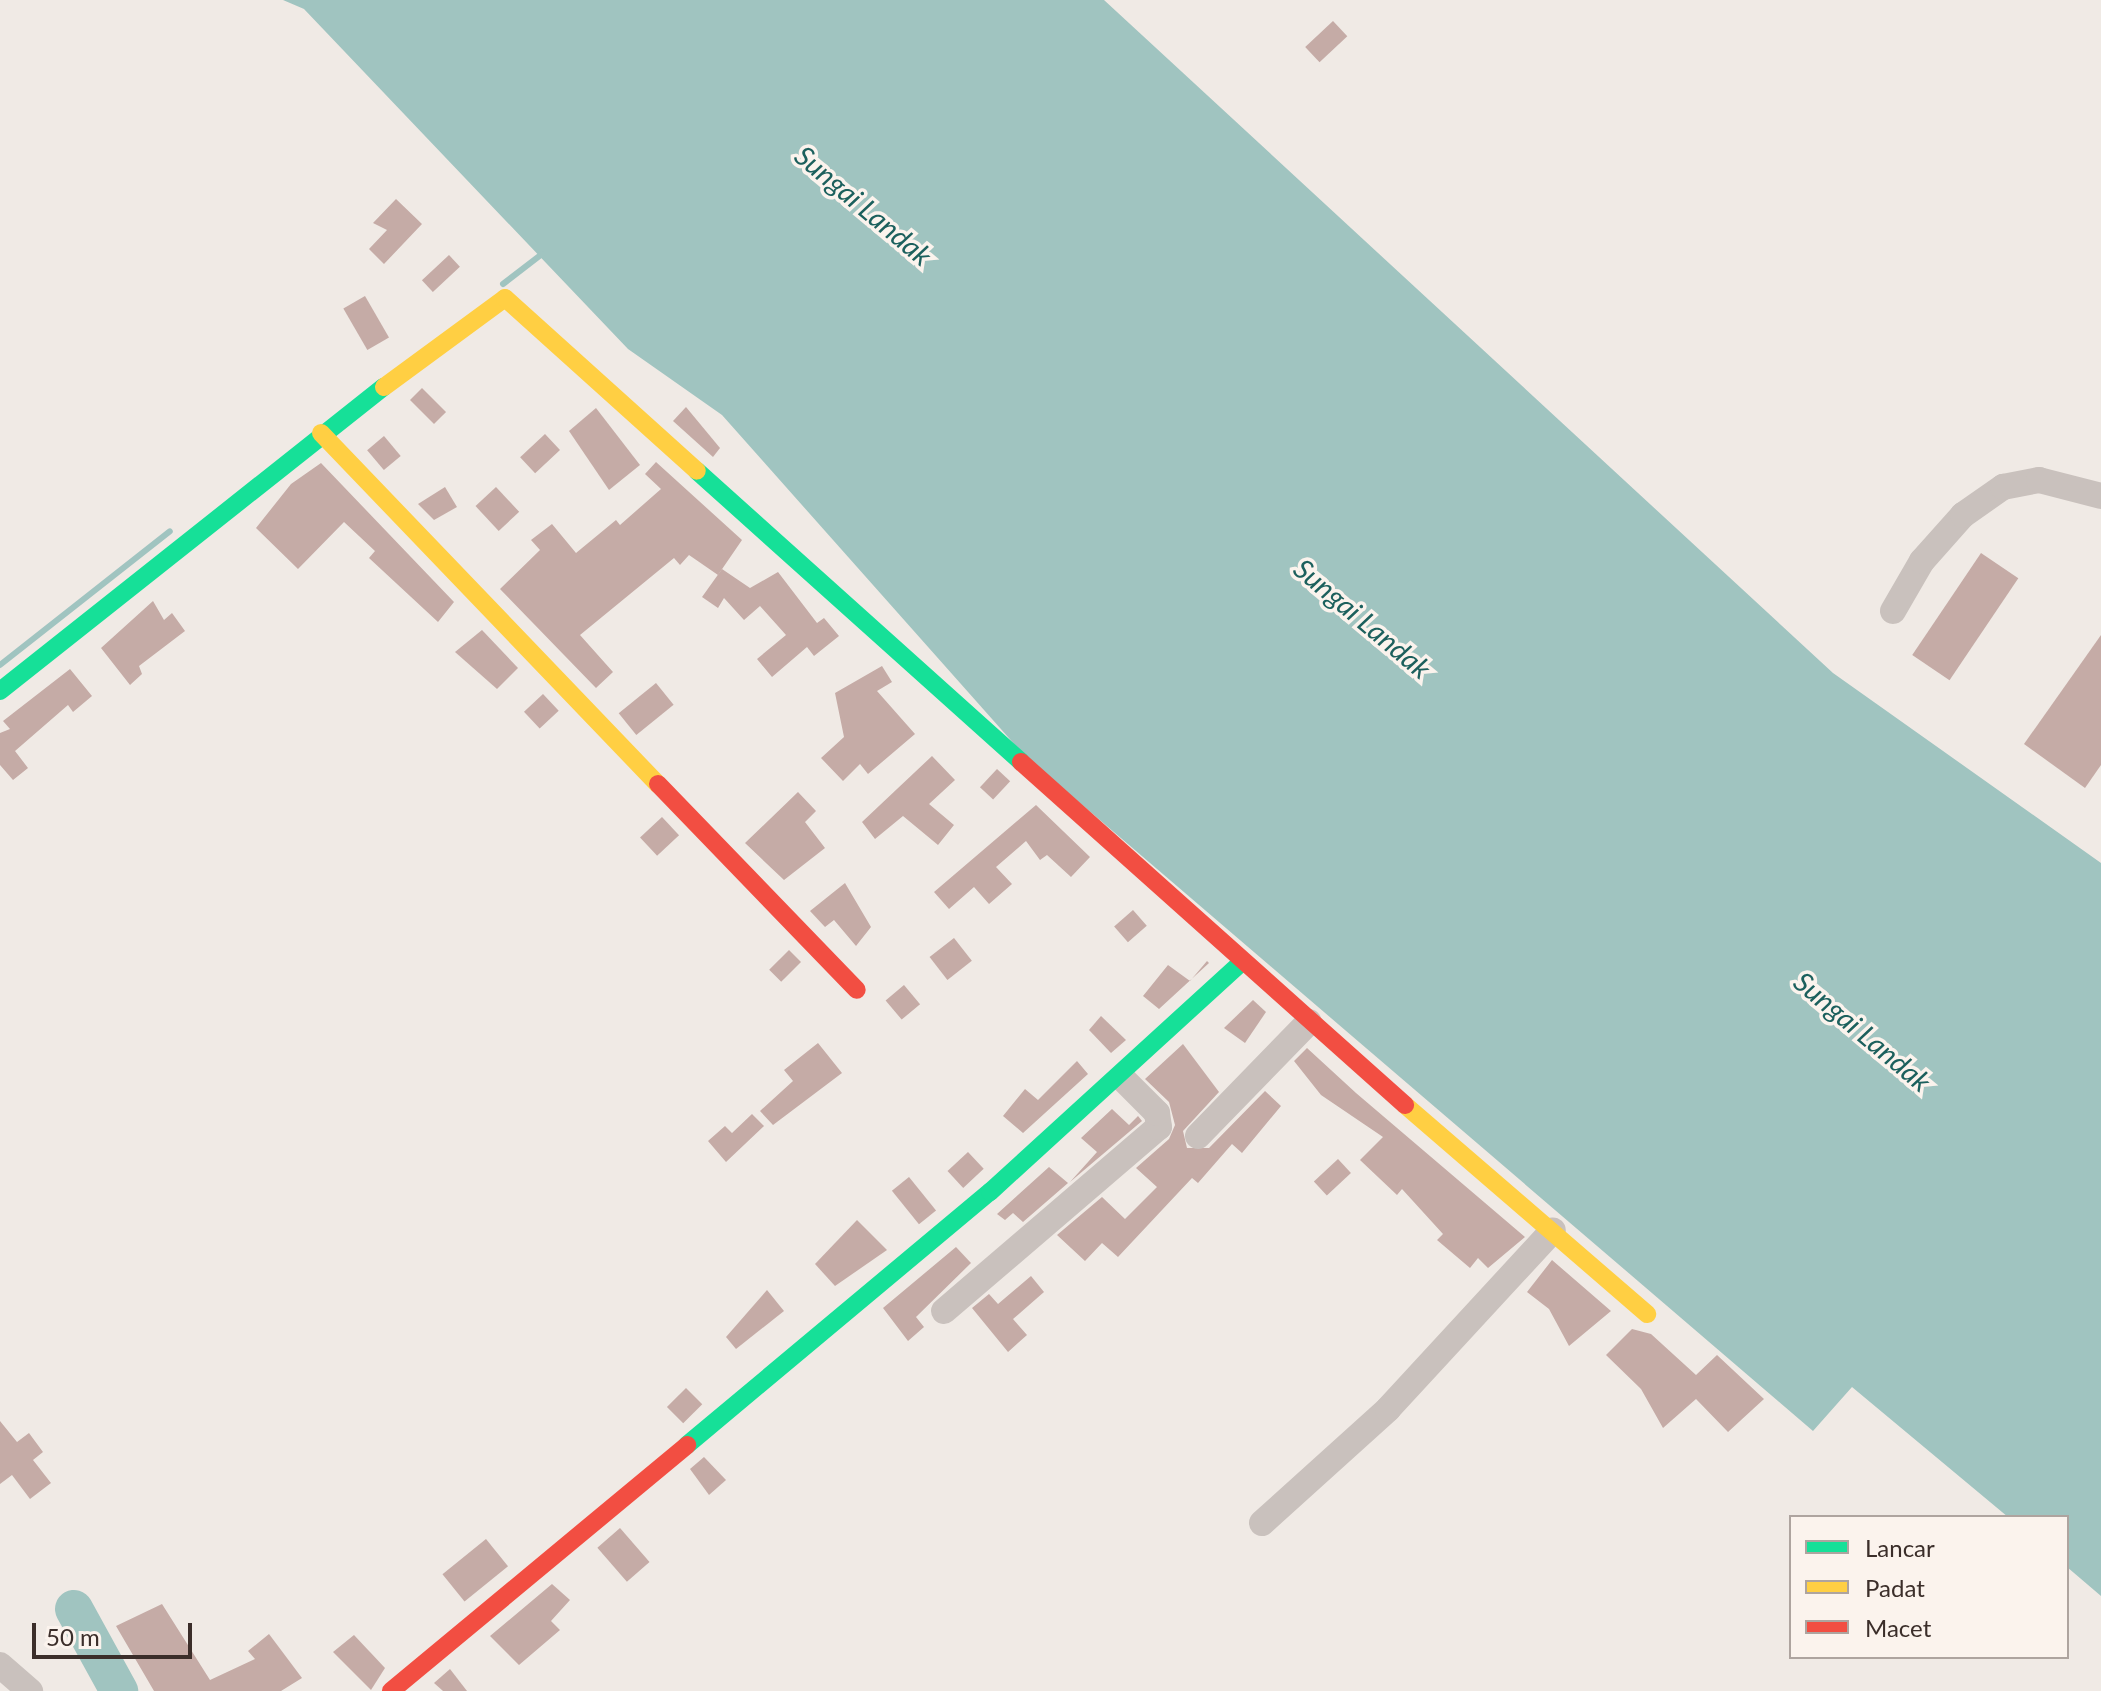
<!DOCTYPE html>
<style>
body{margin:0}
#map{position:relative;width:2101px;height:1691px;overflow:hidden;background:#f0eae5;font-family:Lato,sans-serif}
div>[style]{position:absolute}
.water>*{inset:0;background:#a0c4c0}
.stream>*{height:6px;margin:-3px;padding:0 3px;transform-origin:3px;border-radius:3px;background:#a0c4c0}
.river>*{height:38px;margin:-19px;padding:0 19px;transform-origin:19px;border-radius:19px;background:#a0c4c0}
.building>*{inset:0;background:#c5aba6;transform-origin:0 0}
.street>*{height:26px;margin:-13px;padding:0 13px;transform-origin:13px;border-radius:13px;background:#c9c1bd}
.fast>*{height:18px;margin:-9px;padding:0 9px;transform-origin:9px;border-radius:9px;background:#16e098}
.slow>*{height:18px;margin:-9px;padding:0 9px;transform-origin:9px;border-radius:9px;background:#ffcf43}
.jam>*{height:18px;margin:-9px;padding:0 9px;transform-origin:9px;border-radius:9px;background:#f24e42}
span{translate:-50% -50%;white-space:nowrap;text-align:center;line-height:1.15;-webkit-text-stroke:7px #fbf3ed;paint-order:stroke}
.water-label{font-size:28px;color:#1c605d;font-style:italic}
.legend{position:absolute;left:1789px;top:1515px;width:280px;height:144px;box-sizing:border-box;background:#fbf3ed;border:2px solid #aea49f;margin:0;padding:10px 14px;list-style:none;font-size:24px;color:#3b2e2a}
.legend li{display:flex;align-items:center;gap:16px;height:40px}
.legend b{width:40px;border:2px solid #aea49f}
.scale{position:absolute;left:32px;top:1623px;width:160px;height:36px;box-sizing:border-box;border:4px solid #3b2e2a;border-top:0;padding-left:10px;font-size:24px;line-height:28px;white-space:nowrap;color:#3b2e2a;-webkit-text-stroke:6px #fbf3ed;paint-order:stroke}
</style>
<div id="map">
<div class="water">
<i style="clip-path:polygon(283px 0,1104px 0,1833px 673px,2101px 863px,2101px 1596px,2067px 1567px,2067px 1517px,2008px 1517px,1852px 1387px,1813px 1431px,1024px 755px,722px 415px,628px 349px,304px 9px)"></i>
</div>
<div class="stream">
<i style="left:503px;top:284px;width:49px;rotate:-37.6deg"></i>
<i style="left:0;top:665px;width:216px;rotate:-38.2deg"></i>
</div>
<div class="river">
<i style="left:74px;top:1609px;width:94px;rotate:61.2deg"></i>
</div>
<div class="building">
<i style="left:1333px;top:21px;width:21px;height:38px;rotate:47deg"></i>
<i style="clip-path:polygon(396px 199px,422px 224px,384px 264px,369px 249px,387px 230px,373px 223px)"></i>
<i style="left:449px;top:255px;width:16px;height:37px;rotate:47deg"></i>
<i style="left:365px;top:296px;width:48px;height:25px;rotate:60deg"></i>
<i style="left:422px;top:388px;width:34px;height:17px;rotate:45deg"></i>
<i style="clip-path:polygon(686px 407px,720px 448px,713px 457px,673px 421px)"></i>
<i style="clip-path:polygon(596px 408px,640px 465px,609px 490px,569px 431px)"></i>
<i style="left:545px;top:434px;width:22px;height:34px;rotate:47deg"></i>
<i style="left:384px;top:436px;width:26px;height:22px;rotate:50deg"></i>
<i style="clip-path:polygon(656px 462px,742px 540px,718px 575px,689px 555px,680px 565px,674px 558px,580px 635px,613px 672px,596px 688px,500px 589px,540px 550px,531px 540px,552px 524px,576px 553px,616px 520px,620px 525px,661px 489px,645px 474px)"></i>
<i style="clip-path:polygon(321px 463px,454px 602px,438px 622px,369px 558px,375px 551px,344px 522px,298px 569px,256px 528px,291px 484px)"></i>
<i style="clip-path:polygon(445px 487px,457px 507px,434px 520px,418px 504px)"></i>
<i style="left:496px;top:487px;width:34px;height:28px;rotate:47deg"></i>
<i style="left:1981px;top:553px;width:45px;height:123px;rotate:34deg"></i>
<i style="clip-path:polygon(722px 569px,750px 588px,778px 572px,817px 623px,824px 618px,839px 636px,814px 656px,807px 647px,772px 677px,757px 659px,786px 635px,760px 606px,744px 620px,724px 598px,718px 608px,702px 597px)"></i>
<i style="clip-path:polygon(153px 601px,164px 620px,172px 613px,185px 631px,139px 666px,142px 674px,130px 685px,101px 648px)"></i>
<i style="clip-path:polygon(482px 630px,518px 668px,497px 689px,455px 652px)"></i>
<i style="clip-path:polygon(2101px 635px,2101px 765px,2085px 788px,2024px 744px)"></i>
<i style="clip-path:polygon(882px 666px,892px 682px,877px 691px,915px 734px,868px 774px,860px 764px,843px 781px,821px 758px,844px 737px,835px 693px)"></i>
<i style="clip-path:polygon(70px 669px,92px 696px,73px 712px,68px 705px,15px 751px,28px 768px,13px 780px,0 765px,0 733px,10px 729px,3px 721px)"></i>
<i style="left:656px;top:683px;width:28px;height:48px;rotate:51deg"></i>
<i style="left:543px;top:694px;width:23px;height:26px;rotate:47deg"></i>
<i style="clip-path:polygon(932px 756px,955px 780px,929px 804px,954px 825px,938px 845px,903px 816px,875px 839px,862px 822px)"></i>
<i style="left:997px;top:769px;width:18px;height:25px;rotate:43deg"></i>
<i style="clip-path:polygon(798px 792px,816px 811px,805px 822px,825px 848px,784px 880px,745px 843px)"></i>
<i style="clip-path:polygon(1036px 805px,1090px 857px,1071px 877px,1047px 855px,1040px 860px,1026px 841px,996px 867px,1012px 884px,989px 904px,974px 887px,949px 909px,934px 892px)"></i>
<i style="left:662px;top:817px;width:25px;height:30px;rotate:47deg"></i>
<i style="clip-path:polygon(845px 883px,871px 927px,856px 946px,834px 920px,825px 927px,810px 911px)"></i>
<i style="left:1133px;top:910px;width:21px;height:25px;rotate:49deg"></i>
<i style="left:954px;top:938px;width:29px;height:31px;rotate:52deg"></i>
<i style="left:789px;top:950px;width:17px;height:28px;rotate:45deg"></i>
<i style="clip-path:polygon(1207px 961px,1209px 963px,1159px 1009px,1143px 996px,1168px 965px,1190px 981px)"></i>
<i style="left:904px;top:985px;width:25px;height:24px;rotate:50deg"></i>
<i style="clip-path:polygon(1253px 1000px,1266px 1012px,1245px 1043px,1224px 1028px)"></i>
<i style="clip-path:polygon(1101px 1016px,1126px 1040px,1111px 1053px,1089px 1030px)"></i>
<i style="clip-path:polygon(818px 1043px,842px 1073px,773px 1125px,760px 1111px,793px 1081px,784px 1070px)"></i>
<i style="clip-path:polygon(1183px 1044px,1219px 1092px,1183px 1131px,1187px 1148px,1209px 1148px,1265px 1091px,1281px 1106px,1242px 1153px,1232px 1144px,1198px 1183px,1192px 1178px,1118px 1257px,1102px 1243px,1085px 1261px,1057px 1235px,1102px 1197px,1125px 1219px,1157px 1187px,1136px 1168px,1169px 1139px,1175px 1125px,1169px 1102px,1145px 1079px)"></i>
<i style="clip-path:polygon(1307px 1048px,1356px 1093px,1525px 1237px,1488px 1268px,1478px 1258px,1470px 1268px,1437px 1240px,1443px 1234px,1402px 1189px,1397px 1195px,1360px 1160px,1383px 1137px,1321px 1095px,1294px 1061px)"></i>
<i style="clip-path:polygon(1077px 1061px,1088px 1074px,1023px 1133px,1003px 1116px,1025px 1089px,1038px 1100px)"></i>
<i style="clip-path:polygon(1112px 1109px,1129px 1125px,1138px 1116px,1142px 1121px,1070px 1182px,1097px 1152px,1081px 1138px)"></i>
<i style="clip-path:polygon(752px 1114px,764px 1126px,726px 1162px,708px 1141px,725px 1126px,732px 1133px)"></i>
<i style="left:968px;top:1152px;width:23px;height:28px;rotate:47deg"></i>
<i style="left:1338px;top:1159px;width:19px;height:33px;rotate:47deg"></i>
<i style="clip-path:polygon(1049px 1167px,1068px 1183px,1023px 1222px,1013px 1213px,1005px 1220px,997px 1214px)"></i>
<i style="left:909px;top:1177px;width:43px;height:22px;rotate:51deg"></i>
<i style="clip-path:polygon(857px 1220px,887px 1250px,835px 1286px,815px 1264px)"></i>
<i style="clip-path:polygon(956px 1247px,971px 1263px,916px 1317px,924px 1327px,908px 1341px,883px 1308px)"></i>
<i style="clip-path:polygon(1552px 1260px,1611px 1311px,1569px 1346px,1549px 1309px,1527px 1292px)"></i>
<i style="clip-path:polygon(1031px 1276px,1044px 1292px,1013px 1319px,1027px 1335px,1008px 1352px,972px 1308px,989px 1294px,998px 1304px)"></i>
<i style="clip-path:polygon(767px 1290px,784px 1311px,736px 1349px,726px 1337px)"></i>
<i style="clip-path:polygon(1632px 1329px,1651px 1334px,1696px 1375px,1717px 1355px,1764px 1399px,1728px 1432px,1696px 1399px,1663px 1428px,1641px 1389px,1606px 1355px)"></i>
<i style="left:686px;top:1388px;width:23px;height:27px;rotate:45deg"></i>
<i style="clip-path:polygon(0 1421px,17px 1442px,29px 1433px,43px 1452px,33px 1460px,51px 1483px,30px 1499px,12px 1475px,0 1484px)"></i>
<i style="clip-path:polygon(704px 1457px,726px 1480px,709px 1495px,690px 1469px)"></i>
<i style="left:620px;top:1528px;width:45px;height:30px;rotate:49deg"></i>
<i style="left:486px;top:1539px;width:35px;height:56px;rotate:51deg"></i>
<i style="clip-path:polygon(552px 1584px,570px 1600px,551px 1621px,560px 1630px,519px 1665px,490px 1636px)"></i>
<i style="clip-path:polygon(162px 1604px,210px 1680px,255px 1659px,248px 1651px,269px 1634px,302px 1678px,281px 1691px,154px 1691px,116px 1626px)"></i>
<i style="clip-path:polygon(354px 1635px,385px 1668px,371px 1690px,333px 1652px)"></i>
<i style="clip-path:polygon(450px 1669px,467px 1691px,443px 1691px,434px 1683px)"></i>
</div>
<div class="street">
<i style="left:1893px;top:611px;width:58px;rotate:-59.9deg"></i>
<i style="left:1922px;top:561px;width:62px;rotate:-48.3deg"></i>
<i style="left:1963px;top:515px;width:49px;rotate:-35deg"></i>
<i style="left:2003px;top:487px;width:37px;rotate:-11deg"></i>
<i style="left:2039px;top:480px;width:64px;rotate:14.5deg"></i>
<i style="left:1198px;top:1136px;width:159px;rotate:-45.8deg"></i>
<i style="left:944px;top:1311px;width:283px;rotate:-40.6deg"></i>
<i style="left:1159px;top:1127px;width:14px;rotate:-98deg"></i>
<i style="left:1157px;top:1113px;width:49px;rotate:-135deg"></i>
<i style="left:1262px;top:1523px;width:170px;rotate:-42.1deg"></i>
<i style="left:1388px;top:1409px;width:243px;rotate:-47.3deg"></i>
<i style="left:0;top:1665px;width:40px;rotate:41deg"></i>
</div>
<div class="fast">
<i style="left:697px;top:471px;width:435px;rotate:41.9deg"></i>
<i style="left:0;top:691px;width:490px;rotate:-38.4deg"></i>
<i style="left:687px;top:1445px;width:395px;rotate:-39.9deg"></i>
<i style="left:990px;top:1192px;width:341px;rotate:-42.4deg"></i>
</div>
<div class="slow">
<i style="left:384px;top:387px;width:150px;rotate:-36.3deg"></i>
<i style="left:505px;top:298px;width:258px;rotate:42deg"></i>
<i style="left:321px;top:433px;width:487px;rotate:46.2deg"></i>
<i style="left:1405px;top:1105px;width:320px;rotate:40.8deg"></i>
</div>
<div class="jam">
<i style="left:1021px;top:762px;width:515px;rotate:41.77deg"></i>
<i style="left:658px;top:784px;width:286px;rotate:46deg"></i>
<i style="left:391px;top:1691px;width:385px;rotate:-39.7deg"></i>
</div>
<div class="water-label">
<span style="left:864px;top:205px;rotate:40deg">Sungai Landak</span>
<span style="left:1363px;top:618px;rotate:40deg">Sungai Landak</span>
<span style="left:1863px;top:1031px;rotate:40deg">Sungai Landak</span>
</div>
<ul class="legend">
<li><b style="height:10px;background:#16e098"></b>Lancar</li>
<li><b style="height:10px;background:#ffcf43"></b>Padat</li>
<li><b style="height:10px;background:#f24e42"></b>Macet</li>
</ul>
<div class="scale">50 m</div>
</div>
